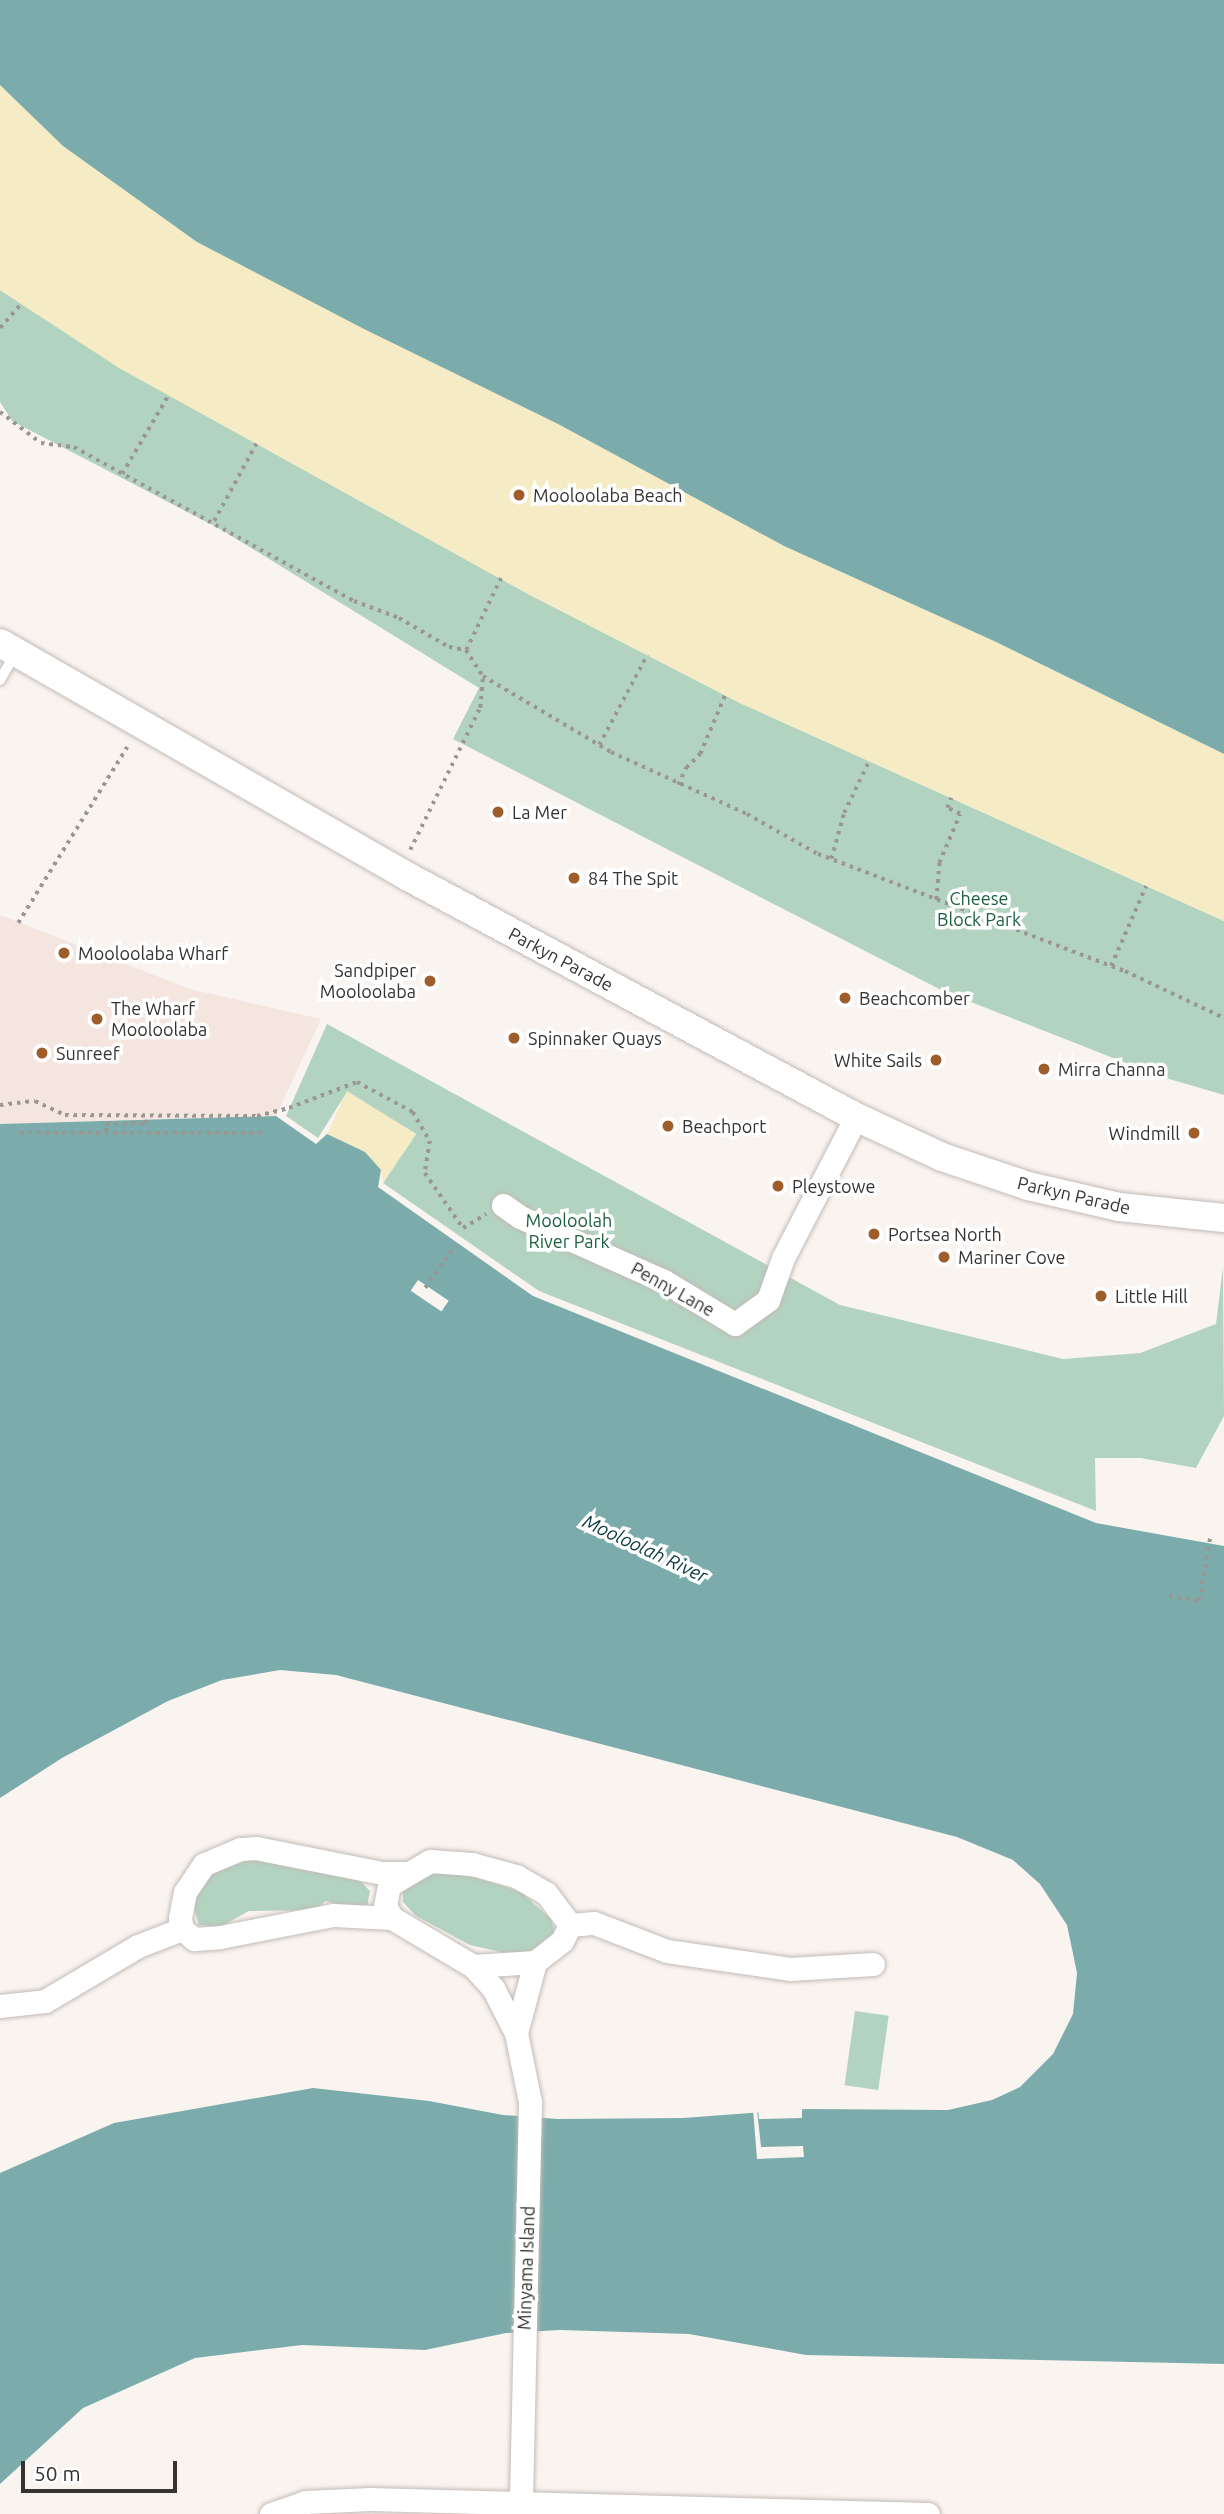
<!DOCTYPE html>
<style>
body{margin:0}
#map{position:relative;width:1224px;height:2514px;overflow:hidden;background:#faf4f1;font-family:Ubuntu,sans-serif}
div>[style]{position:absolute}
.built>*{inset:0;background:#f4e6df}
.green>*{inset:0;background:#b3d3c1;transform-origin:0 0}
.sand>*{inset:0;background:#f5ecc6}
.water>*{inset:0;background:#7bacab}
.pier>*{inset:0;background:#faf4f1;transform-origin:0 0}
.path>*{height:3.5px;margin-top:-1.75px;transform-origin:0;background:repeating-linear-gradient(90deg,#9a9694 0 3.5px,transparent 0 8.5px)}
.roads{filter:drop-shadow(0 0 2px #c1bbb8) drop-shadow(0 0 2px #c1bbb8)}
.service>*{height:10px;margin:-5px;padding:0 5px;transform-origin:5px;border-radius:5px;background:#fff}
.minor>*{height:23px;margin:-11.5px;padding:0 11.5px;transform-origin:11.5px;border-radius:11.5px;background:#fff}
.tertiary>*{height:28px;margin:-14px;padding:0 14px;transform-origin:14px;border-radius:14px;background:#fff}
.dots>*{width:19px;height:19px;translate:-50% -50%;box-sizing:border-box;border:4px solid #fff;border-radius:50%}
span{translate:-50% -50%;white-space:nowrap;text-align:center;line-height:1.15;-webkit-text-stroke:7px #fff;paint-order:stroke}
.poi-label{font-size:18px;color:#363433}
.left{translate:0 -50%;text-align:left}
.right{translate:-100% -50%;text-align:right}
.park-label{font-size:18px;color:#1f6043}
.street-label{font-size:18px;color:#363433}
.water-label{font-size:19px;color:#0a3a3b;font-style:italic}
.scale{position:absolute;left:21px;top:2461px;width:156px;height:32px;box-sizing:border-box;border:4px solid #363433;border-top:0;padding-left:9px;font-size:21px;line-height:24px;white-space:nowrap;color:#363433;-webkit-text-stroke:5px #fff;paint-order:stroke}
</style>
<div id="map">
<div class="built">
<i style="clip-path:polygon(0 915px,190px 989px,321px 1019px,276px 1116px,0 1124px)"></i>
</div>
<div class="green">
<i style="clip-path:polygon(0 290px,120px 368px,530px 595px,647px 655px,740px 703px,1224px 921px,1224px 1095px,1159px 1076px,943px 991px,453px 739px,479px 688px,220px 529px,12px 421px,0 402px)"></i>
<i style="clip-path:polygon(327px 1024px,840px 1305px,1063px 1359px,1140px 1353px,1216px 1324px,1223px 1267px,1224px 1416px,1196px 1468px,1141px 1458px,1095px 1458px,1096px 1511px,539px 1291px,383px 1183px,416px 1134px,347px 1092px,318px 1138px,286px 1116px)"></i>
<i style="clip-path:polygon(251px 1859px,359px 1880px,370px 1891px,367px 1907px,350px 1909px,326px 1901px,314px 1910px,249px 1911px,220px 1927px,199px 1925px,192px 1902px,204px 1877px)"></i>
<i style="clip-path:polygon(446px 1873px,477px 1878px,521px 1892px,551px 1919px,554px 1929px,551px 1940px,528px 1953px,509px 1954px,470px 1945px,416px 1916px,403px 1902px,403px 1888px,418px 1875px)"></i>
<i style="left:855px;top:2011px;width:34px;height:75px;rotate:8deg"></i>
</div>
<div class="sand">
<i style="clip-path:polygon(0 85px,63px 146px,364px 329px,558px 424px,784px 546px,994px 641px,1224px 754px,1224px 921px,740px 703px,647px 655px,530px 595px,119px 368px,0 290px)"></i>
<i style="clip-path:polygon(347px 1091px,416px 1134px,383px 1183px,381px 1170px,327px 1134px)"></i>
</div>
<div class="water">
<i style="clip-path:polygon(0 0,1224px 0,1224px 754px,994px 641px,784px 546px,558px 424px,364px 329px,197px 242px,63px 146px,0 85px)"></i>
<i style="clip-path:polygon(276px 1116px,316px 1144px,327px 1134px,365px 1152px,381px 1170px,378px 1187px,533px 1296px,1096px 1523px,1224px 1546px,1224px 2364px,806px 2355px,689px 2334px,560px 2330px,506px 2333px,425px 2350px,302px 2345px,195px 2358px,83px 2408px,0 2484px,0 2173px,114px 2123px,313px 2088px,429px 2101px,503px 2115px,558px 2119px,683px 2118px,807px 2109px,948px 2110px,992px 2100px,1020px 2087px,1053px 2054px,1073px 2014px,1077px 1973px,1067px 1925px,1040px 1884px,1013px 1860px,957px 1837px,336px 1675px,280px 1670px,222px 1680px,168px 1701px,62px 1758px,0 1798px,0 1124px)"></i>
</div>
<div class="pier">
<i style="left:418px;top:1280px;width:37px;height:13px;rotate:34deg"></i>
<i style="clip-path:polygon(802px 2106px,802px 2118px,759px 2119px,758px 2109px)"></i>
<i style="clip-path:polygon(753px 2109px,757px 2109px,761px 2147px,803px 2146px,804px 2157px,757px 2159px)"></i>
</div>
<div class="path">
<i style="left:0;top:328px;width:32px;rotate:-49deg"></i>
<i style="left:0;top:412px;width:51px;rotate:37.1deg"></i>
<i style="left:41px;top:443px;width:33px;rotate:7deg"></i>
<i style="left:74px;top:447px;width:320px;rotate:28.8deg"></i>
<i style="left:354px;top:601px;width:48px;rotate:20.7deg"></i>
<i style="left:399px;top:618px;width:58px;rotate:30.1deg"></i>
<i style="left:449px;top:647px;width:17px;rotate:10deg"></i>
<i style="left:466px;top:650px;width:31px;rotate:57deg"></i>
<i style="left:483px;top:676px;width:149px;rotate:30.7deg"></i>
<i style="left:611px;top:752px;width:149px;rotate:24.5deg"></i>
<i style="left:747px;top:814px;width:81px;rotate:29.4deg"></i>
<i style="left:818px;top:854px;width:329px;rotate:20.9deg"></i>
<i style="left:1125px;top:971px;width:110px;rotate:25.4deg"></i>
<i style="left:122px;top:474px;width:91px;rotate:-59.5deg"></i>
<i style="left:214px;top:521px;width:88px;rotate:-61.4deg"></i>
<i style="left:466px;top:650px;width:80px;rotate:-64.1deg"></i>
<i style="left:599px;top:745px;width:102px;rotate:-61.9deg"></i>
<i style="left:678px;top:785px;width:19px;rotate:-65deg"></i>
<i style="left:686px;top:768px;width:20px;rotate:-45deg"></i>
<i style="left:700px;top:754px;width:64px;rotate:-67deg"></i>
<i style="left:410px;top:850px;width:158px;rotate:-63.8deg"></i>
<i style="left:480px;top:708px;width:32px;rotate:-85deg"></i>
<i style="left:831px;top:859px;width:48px;rotate:-74.2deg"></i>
<i style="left:844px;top:813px;width:58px;rotate:-64.3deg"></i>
<i style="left:936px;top:900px;width:37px;rotate:-85deg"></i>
<i style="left:939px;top:863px;width:53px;rotate:-66.8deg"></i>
<i style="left:960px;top:814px;width:14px;rotate:-155deg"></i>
<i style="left:947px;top:808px;width:11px;rotate:-68deg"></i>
<i style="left:18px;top:923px;width:207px;rotate:-58.2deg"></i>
<i style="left:1111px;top:966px;width:87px;rotate:-66.4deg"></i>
<i style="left:0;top:1105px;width:35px;rotate:-7deg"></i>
<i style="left:35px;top:1101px;width:33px;rotate:25deg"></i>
<i style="left:65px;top:1115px;width:192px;rotate:0.3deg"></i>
<i style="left:257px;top:1116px;width:33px;rotate:-14deg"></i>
<i style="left:289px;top:1108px;width:73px;rotate:-20.9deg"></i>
<i style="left:357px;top:1082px;width:64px;rotate:28.2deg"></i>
<i style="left:413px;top:1112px;width:34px;rotate:60deg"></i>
<i style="left:430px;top:1141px;width:32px;rotate:99deg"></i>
<i style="left:425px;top:1173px;width:67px;rotate:55.4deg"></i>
<i style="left:463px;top:1228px;width:27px;rotate:-31deg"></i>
<i style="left:106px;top:1132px;width:8px;rotate:-90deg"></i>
<i style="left:106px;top:1124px;width:40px;rotate:-1.4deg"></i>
<i style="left:146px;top:1123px;width:3px;rotate:-90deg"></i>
<i style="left:20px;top:1133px;width:241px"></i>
<i style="left:425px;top:1288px;width:52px;rotate:-54.5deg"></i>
<i style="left:1169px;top:1596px;width:30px;rotate:9deg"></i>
<i style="left:1199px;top:1601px;width:65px;rotate:-80.2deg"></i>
</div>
<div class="roads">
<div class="service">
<i style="left:0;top:680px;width:32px;rotate:-60deg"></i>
</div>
<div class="minor">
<i style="left:503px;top:1205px;width:21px;rotate:35deg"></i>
<i style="left:520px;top:1217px;width:158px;rotate:24deg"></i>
<i style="left:664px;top:1281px;width:83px;rotate:31.2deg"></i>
<i style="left:735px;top:1324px;width:41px;rotate:-36deg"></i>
<i style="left:768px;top:1300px;width:45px;rotate:-70.3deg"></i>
<i style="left:783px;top:1258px;width:159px;rotate:-62.6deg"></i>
<i style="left:406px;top:1873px;width:24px;rotate:180deg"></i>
<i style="left:382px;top:1873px;width:128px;rotate:-168.8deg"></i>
<i style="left:256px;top:1848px;width:16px;rotate:176deg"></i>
<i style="left:240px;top:1849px;width:39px;rotate:157deg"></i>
<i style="left:204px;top:1864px;width:34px;rotate:124deg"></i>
<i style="left:185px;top:1892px;width:26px;rotate:101deg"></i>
<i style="left:180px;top:1918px;width:11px;rotate:80deg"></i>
<i style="left:182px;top:1929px;width:16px;rotate:40deg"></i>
<i style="left:194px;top:1939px;width:26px;rotate:-4deg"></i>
<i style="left:220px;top:1937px;width:115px;rotate:-11deg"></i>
<i style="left:333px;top:1915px;width:59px;rotate:2.9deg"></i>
<i style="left:392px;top:1918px;width:94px;rotate:30.7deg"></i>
<i style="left:473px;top:1966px;width:30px;rotate:48deg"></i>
<i style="left:493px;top:1988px;width:51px;rotate:62.9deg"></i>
<i style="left:516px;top:2033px;width:70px;rotate:78.5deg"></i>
<i style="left:530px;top:2102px;width:403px;rotate:91.3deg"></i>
<i style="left:392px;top:1918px;width:14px;rotate:-120deg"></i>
<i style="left:385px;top:1906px;width:21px;rotate:-79deg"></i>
<i style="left:389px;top:1885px;width:48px;rotate:-30.3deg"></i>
<i style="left:430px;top:1861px;width:42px;rotate:4.1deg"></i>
<i style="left:472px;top:1864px;width:46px;rotate:15.3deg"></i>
<i style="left:516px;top:1876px;width:34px;rotate:30deg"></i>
<i style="left:546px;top:1893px;width:40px;rotate:53deg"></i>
<i style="left:570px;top:1925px;width:24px;rotate:-5deg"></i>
<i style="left:594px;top:1923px;width:78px;rotate:21deg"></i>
<i style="left:667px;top:1951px;width:124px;rotate:8.3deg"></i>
<i style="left:790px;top:1969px;width:83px;rotate:-3.4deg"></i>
<i style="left:473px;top:1966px;width:62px;rotate:-3.7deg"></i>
<i style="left:0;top:2006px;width:45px;rotate:-6.3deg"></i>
<i style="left:45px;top:2001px;width:108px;rotate:-30.6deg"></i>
<i style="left:138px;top:1946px;width:47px;rotate:-21.1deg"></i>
<i style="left:516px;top:2033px;width:73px;rotate:-75deg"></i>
<i style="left:535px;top:1962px;width:34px;rotate:-38deg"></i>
<i style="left:562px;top:1941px;width:18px;rotate:-63deg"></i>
<i style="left:271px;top:2514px;width:36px;rotate:-19deg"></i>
<i style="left:305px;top:2502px;width:65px;rotate:-2.6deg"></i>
<i style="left:370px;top:2499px;width:558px;rotate:1.54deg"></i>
</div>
<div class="tertiary">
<i style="left:0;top:643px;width:465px;rotate:29.8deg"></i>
<i style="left:403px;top:874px;width:514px;rotate:28.21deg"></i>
<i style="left:856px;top:1117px;width:95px;rotate:24.9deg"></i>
<i style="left:942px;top:1157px;width:91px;rotate:18.6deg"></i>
<i style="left:1028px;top:1186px;width:93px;rotate:13deg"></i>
<i style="left:1119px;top:1207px;width:106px;rotate:6deg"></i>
</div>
</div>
<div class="dots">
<i style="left:519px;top:495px;background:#9f5d2b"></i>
<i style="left:498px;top:812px;background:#9f5d2b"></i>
<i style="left:574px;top:878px;background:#9f5d2b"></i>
<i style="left:64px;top:953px;background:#9f5d2b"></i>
<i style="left:430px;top:981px;background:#9f5d2b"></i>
<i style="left:845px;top:998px;background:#9f5d2b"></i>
<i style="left:97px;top:1019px;background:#9f5d2b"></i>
<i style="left:514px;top:1038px;background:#9f5d2b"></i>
<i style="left:42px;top:1053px;background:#9f5d2b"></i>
<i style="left:936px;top:1060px;background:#9f5d2b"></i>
<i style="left:1044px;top:1069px;background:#9f5d2b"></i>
<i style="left:668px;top:1126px;background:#9f5d2b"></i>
<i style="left:1194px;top:1133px;background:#9f5d2b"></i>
<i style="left:778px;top:1186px;background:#9f5d2b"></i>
<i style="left:874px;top:1234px;background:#9f5d2b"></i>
<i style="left:944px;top:1257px;background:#9f5d2b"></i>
<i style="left:1101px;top:1296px;background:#9f5d2b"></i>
</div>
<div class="poi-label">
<span class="left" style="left:533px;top:495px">Mooloolaba Beach</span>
<span class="left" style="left:512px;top:812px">La Mer</span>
<span class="left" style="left:588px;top:878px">84 The Spit</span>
<span class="left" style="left:78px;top:953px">Mooloolaba Wharf</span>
<span class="right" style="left:416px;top:981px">Sandpiper<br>Mooloolaba</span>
<span class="left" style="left:859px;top:998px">Beachcomber</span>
<span class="left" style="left:111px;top:1019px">The Wharf<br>Mooloolaba</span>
<span class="left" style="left:528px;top:1038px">Spinnaker Quays</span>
<span class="left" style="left:56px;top:1053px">Sunreef</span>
<span class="right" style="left:922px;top:1060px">White Sails</span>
<span class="left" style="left:1058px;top:1069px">Mirra Channa</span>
<span class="left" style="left:682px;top:1126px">Beachport</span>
<span class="right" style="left:1180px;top:1133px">Windmill</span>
<span class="left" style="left:792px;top:1186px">Pleystowe</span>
<span class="left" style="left:888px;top:1234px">Portsea North</span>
<span class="left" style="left:958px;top:1257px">Mariner Cove</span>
<span class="left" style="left:1115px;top:1296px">Little Hill</span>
</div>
<div class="park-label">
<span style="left:979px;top:909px">Cheese<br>Block Park</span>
<span style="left:569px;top:1231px">Mooloolah<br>River Park</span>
</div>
<div class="street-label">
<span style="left:561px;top:959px;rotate:28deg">Parkyn Parade</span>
<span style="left:1074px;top:1195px;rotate:13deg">Parkyn Parade</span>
<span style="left:673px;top:1289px;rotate:29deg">Penny Lane</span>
<span style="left:526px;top:2268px;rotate:-88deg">Minyama Island</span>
</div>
<div class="water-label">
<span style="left:645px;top:1549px;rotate:25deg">Mooloolah River</span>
</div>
<div class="scale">50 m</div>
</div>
